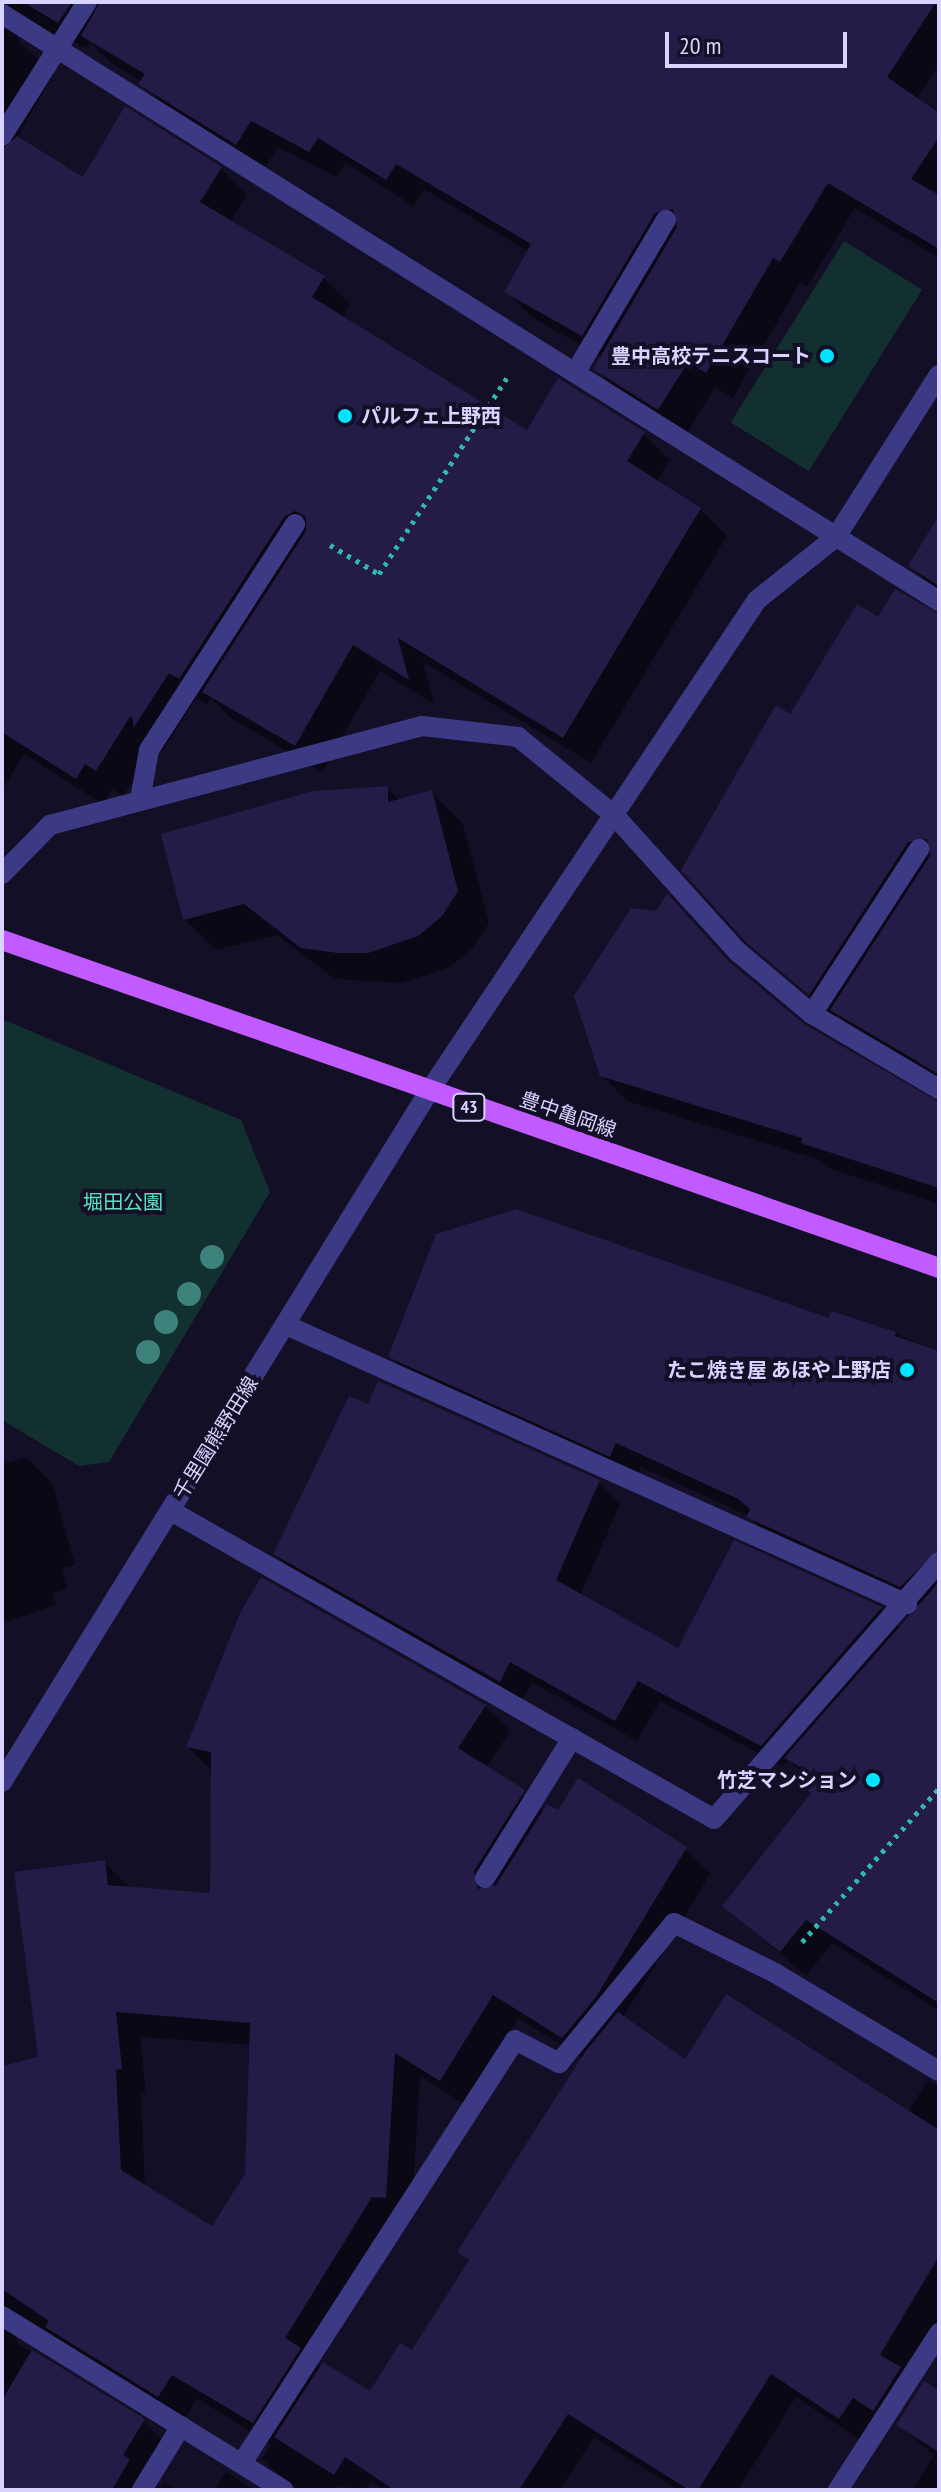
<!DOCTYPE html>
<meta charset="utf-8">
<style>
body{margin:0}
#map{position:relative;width:941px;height:2492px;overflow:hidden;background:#130f26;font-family:"PT Sans Narrow","Noto Sans JP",sans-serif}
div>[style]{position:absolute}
.green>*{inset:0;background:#12302f;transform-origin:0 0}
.shadow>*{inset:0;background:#0007}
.building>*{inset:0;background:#241b47}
.path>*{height:5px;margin-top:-2.5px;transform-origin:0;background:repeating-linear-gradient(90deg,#2fb8b0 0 4px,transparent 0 10px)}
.service>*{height:20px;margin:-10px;padding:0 10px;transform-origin:10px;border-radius:10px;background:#3d3a85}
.minor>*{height:20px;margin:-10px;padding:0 10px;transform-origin:10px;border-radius:10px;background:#3d3a85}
.tertiary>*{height:20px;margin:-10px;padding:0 10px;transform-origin:10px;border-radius:10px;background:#3d3a85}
.primary>*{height:20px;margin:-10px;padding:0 10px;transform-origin:10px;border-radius:10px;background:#c25bff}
.trees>*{width:24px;height:24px;margin:-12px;border-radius:50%;background:#3d827b}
.dots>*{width:22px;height:22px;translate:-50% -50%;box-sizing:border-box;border:4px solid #130f26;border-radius:50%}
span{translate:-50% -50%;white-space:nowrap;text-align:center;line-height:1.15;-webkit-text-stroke:8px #130f26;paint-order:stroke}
.shield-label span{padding:2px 6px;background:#130f26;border:2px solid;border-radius:6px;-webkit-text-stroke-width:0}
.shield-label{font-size:18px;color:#d9d4ff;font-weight:700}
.poi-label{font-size:20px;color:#d9d4ff;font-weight:700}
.right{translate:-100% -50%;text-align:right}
.left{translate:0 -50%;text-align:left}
.street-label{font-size:20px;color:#d9d4ff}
.park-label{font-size:20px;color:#5fe0c0}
.frame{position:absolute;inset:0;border:4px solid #d9d4ff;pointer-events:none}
.scale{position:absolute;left:665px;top:32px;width:182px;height:36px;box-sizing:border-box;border:4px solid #d9d4ff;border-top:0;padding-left:10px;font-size:24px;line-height:28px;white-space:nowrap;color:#d9d4ff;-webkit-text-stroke:6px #130f26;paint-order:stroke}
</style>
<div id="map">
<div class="green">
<i style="left:844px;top:241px;width:92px;height:214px;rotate:32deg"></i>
<i style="clip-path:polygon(2px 1019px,241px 1120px,270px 1192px,109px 1462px,79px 1466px,2px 1420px)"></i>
</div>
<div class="shadow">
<i style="clip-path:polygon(2px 2px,932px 2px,939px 8px,939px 65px,916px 100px,939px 116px,939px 258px,855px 208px,807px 287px,800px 283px,733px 398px,715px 387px,686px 435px,622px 395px,595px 368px,602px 357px,533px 318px,506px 291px,529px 252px,424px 189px,414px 206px,345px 163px,337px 177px,278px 147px,263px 170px,168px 111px,142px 82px,110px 62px,90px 42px,86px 48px,73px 41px,17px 33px,19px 42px,54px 74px,2px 163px)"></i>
<i style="clip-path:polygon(221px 169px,247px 195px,230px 223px,323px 277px,350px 304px,342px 318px,528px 433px,643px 434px,670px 460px,657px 482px,700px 509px,727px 536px,591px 763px,423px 662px,434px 704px,380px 671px,322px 772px,231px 718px,211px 698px,207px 704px,196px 698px,162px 752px,155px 745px,123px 796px,112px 789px,103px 804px,24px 754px,2px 790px,2px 229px,84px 180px)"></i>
<i style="clip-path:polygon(939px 518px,939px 593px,911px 566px)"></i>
<i style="clip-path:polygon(939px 613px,939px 1072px,859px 1025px,939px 1076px,939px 1082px,858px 1034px,837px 1014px,835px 1018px,748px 941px,791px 717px,879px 620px)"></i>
<i style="clip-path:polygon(387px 788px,400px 801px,431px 792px,463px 824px,489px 923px,473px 947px,450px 967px,401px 983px,335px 979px,277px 935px,216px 950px,184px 919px)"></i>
<i style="clip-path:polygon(667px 896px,737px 971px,803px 1026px,932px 1102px,939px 1101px,939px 1204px,828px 1168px,820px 1160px,627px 1101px,601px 1075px)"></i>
<i style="clip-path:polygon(830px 1321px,895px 1333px,939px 1353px,939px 2011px,832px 1943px,806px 1976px,725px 1906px,813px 1794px,814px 1784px,788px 1760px,783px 1766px,660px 1701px,637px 1741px,532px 1682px,521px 1702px,297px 1575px,275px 1554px,599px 1482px,620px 1504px,580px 1596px,679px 1651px,735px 1543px,881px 1609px,903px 1631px,922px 1609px,773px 1542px,749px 1516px,641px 1467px,636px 1480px,415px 1381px,390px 1356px)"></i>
<i style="clip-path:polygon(26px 1457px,52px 1483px,75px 1565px,62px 1568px,67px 1589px,52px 1593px,56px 1605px,2px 1623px,2px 1464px)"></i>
<i style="clip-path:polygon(evenodd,485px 1706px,510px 1731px,486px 1768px,544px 1812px,685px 1849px,710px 1874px,623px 2018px,686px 2062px,908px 2112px,927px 2081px,939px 2086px,939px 2322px,878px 2424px,865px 2443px,796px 2397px,738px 2490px,678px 2490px,594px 2437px,560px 2490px,384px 2490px,371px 2481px,365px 2490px,339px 2486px,337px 2490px,296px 2490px,262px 2459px,271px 2445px,197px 2398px,184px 2421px,15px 2333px,17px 2343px,143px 2421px,168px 2446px,150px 2477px,160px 2488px,164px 2482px,177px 2490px,2px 2490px,2px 2068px,40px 2059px,104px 1862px,129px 1887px,212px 1895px,212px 1771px,188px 1747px,485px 1706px,518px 2018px,583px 2059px,460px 2252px,470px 2262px,413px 2353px,371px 2394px,311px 2360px,397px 2221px,411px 2222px,420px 2076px,466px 2105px,518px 2018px,485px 1706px,140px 2037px,251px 2045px,247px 2174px,212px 2229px,145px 2188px,141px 2094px,146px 2094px,140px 2037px)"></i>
<i style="clip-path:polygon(939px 2392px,939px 2490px,913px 2490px,934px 2455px,898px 2424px)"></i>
<i style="clip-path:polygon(226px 2472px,255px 2490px,215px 2490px)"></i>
</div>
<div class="building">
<i style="clip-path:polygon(23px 2px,72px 2px,58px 23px)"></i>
<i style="clip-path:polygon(100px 2px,936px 2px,887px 77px,939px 113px,939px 137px,911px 179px,939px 195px,939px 249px,828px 183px,780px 262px,773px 258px,706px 373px,688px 362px,658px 410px,593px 369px,677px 227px,673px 209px,655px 213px,582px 336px,504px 292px,531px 244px,396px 164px,386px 180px,318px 138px,309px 152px,251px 121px,236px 145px,138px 84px,145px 74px,81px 36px)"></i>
<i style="clip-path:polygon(125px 106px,222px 167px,200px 202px,325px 276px,312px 297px,527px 430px,558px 378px,645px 432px,627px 461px,701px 508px,563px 738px,398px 638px,409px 680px,353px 645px,295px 746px,202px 692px,306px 531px,306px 517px,295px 511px,284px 517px,179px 679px,169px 673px,134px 727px,131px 715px,96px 771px,85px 764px,76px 779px,2px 732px,2px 149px,17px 136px,83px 177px)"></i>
<i style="clip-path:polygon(939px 515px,939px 586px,908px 566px)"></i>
<i style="clip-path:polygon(895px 589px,939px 614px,939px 1074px,830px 1010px,930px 856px,927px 839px,908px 842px,809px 995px,747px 943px,681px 870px,776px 705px,790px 714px,857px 604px,878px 617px)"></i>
<i style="clip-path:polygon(388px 786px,388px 802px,432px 790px,458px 891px,442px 916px,418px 936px,368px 953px,338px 953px,301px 948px,244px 904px,183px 920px,161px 834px,313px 791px)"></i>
<i style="clip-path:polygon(667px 893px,728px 961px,804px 1024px,939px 1102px,939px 1188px,801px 1143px,802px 1138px,600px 1076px,574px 996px,631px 908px,656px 911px)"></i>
<i style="clip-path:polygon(516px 1209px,829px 1318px,831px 1311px,896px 1332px,895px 1336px,939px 1351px,939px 1549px,900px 1587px,746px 1517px,750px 1509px,738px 1499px,616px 1443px,610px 1457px,388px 1357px,436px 1234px)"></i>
<i style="clip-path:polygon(378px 1381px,600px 1480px,556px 1580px,678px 1648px,734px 1540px,882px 1607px,761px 1746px,638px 1681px,615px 1721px,510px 1662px,500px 1682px,273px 1554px,349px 1396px,368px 1404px)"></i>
<i style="clip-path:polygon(evenodd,261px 1577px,486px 1705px,458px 1748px,525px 1790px,474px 1871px,478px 1889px,496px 1885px,547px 1804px,558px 1810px,578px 1778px,687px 1847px,596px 1997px,562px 2038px,493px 1995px,440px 2081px,395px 2053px,386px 2198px,372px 2197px,285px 2338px,301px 2348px,253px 2423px,172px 2375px,158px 2397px,45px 2327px,49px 2321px,2px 2289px,2px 2066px,38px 2057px,14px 1872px,105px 1860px,108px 1885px,210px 1893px,211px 1752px,186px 1747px,240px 1613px,261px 1577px,116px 2012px,250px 2023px,245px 2174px,212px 2226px,121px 2170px,116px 2070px,122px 2069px,116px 2012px)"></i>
<i style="clip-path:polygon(939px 1582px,939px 2003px,806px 1920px,780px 1952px,722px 1906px,811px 1793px,807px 1790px,818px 1777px,784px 1758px)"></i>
<i style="clip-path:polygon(726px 1994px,939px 2130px,939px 2256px,880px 2355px,901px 2367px,873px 2411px,853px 2398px,839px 2419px,771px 2374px,698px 2490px,689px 2490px,568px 2414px,519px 2490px,394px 2490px,345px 2457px,334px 2475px,274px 2437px,323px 2362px,370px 2391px,400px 2343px,412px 2350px,469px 2260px,457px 2252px,585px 2052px,618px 2012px,685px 2059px)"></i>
<i style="clip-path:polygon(32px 2350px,145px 2419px,123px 2455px,130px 2459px,112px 2490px,2px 2490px,2px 2400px)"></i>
<i style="clip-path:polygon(924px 2381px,939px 2390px,939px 2452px,896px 2425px)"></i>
</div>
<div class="path">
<i style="left:330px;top:545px;width:57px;rotate:30.6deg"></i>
<i style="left:379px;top:574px;width:234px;rotate:-56.9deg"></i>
<i style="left:802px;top:1942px;width:206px;rotate:-48.3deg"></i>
</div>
<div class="service">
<i style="left:575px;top:373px;width:178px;rotate:-59.3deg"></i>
<i style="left:140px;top:800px;width:51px;rotate:-79.8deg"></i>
<i style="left:149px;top:750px;width:269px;rotate:-57.1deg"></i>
<i style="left:812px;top:1014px;width:197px;rotate:-57deg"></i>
<i style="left:485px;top:1878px;width:165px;rotate:-58.1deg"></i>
</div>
<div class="minor">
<i style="left:2px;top:14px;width:1106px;rotate:32.07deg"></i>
<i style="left:2px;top:136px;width:159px;rotate:-57.6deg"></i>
<i style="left:2px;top:874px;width:69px;rotate:-45.6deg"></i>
<i style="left:50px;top:825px;width:385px;rotate:-14.9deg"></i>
<i style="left:422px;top:726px;width:97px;rotate:6.5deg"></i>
<i style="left:518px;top:737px;width:124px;rotate:39.1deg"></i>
<i style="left:614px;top:815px;width:185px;rotate:47.9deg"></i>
<i style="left:738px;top:952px;width:97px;rotate:40deg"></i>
<i style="left:812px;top:1014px;width:147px;rotate:30.6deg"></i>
<i style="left:428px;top:1093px;width:593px;rotate:-56.28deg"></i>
<i style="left:757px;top:600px;width:101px;rotate:-38.6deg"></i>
<i style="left:836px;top:537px;width:192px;rotate:-57.6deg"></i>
<i style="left:286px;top:1325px;width:681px;rotate:24.19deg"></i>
<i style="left:171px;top:1511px;width:624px;rotate:29.56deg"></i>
<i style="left:714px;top:1819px;width:342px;rotate:-48.8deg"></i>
<i style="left:2px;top:2316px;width:331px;rotate:31.7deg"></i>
<i style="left:242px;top:2463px;width:503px;rotate:-57.16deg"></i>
<i style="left:515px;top:2040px;width:50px;rotate:27.6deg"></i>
<i style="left:559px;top:2063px;width:181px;rotate:-50.6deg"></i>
<i style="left:674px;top:1923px;width:113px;rotate:26.3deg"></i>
<i style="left:775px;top:1973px;width:191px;rotate:30.9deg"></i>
<i style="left:142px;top:2490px;width:75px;rotate:-58.6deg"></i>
<i style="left:838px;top:2490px;width:187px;rotate:-57.2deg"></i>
</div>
<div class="tertiary">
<i style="left:2px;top:1782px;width:810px;rotate:-58.27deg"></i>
</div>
<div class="primary">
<i style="left:2px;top:940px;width:993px;rotate:19.29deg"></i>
</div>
<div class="trees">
<i style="left:212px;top:1257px"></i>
<i style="left:189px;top:1294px"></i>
<i style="left:166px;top:1322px"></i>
<i style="left:148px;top:1352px"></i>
</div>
<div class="dots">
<i style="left:827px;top:356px;background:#00e5ff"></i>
<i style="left:345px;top:416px;background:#00e5ff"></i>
<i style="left:907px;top:1370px;background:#00e5ff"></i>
<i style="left:873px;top:1780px;background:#00e5ff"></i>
</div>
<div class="shield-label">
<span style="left:469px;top:1107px">43</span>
</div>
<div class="poi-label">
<span class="right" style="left:811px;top:356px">豊中高校テニスコート</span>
<span class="left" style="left:361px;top:416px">パルフェ上野西</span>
<span class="right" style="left:891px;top:1370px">たこ焼き屋 あほや上野店</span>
<span class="right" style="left:857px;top:1780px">竹芝マンション</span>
</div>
<div class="street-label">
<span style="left:568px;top:1115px;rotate:19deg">豊中亀岡線</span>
<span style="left:216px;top:1438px;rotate:-58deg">千里園熊野田線</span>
</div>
<div class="park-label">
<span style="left:123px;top:1202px">堀田公園</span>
</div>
<div class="frame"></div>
<div class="scale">20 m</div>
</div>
